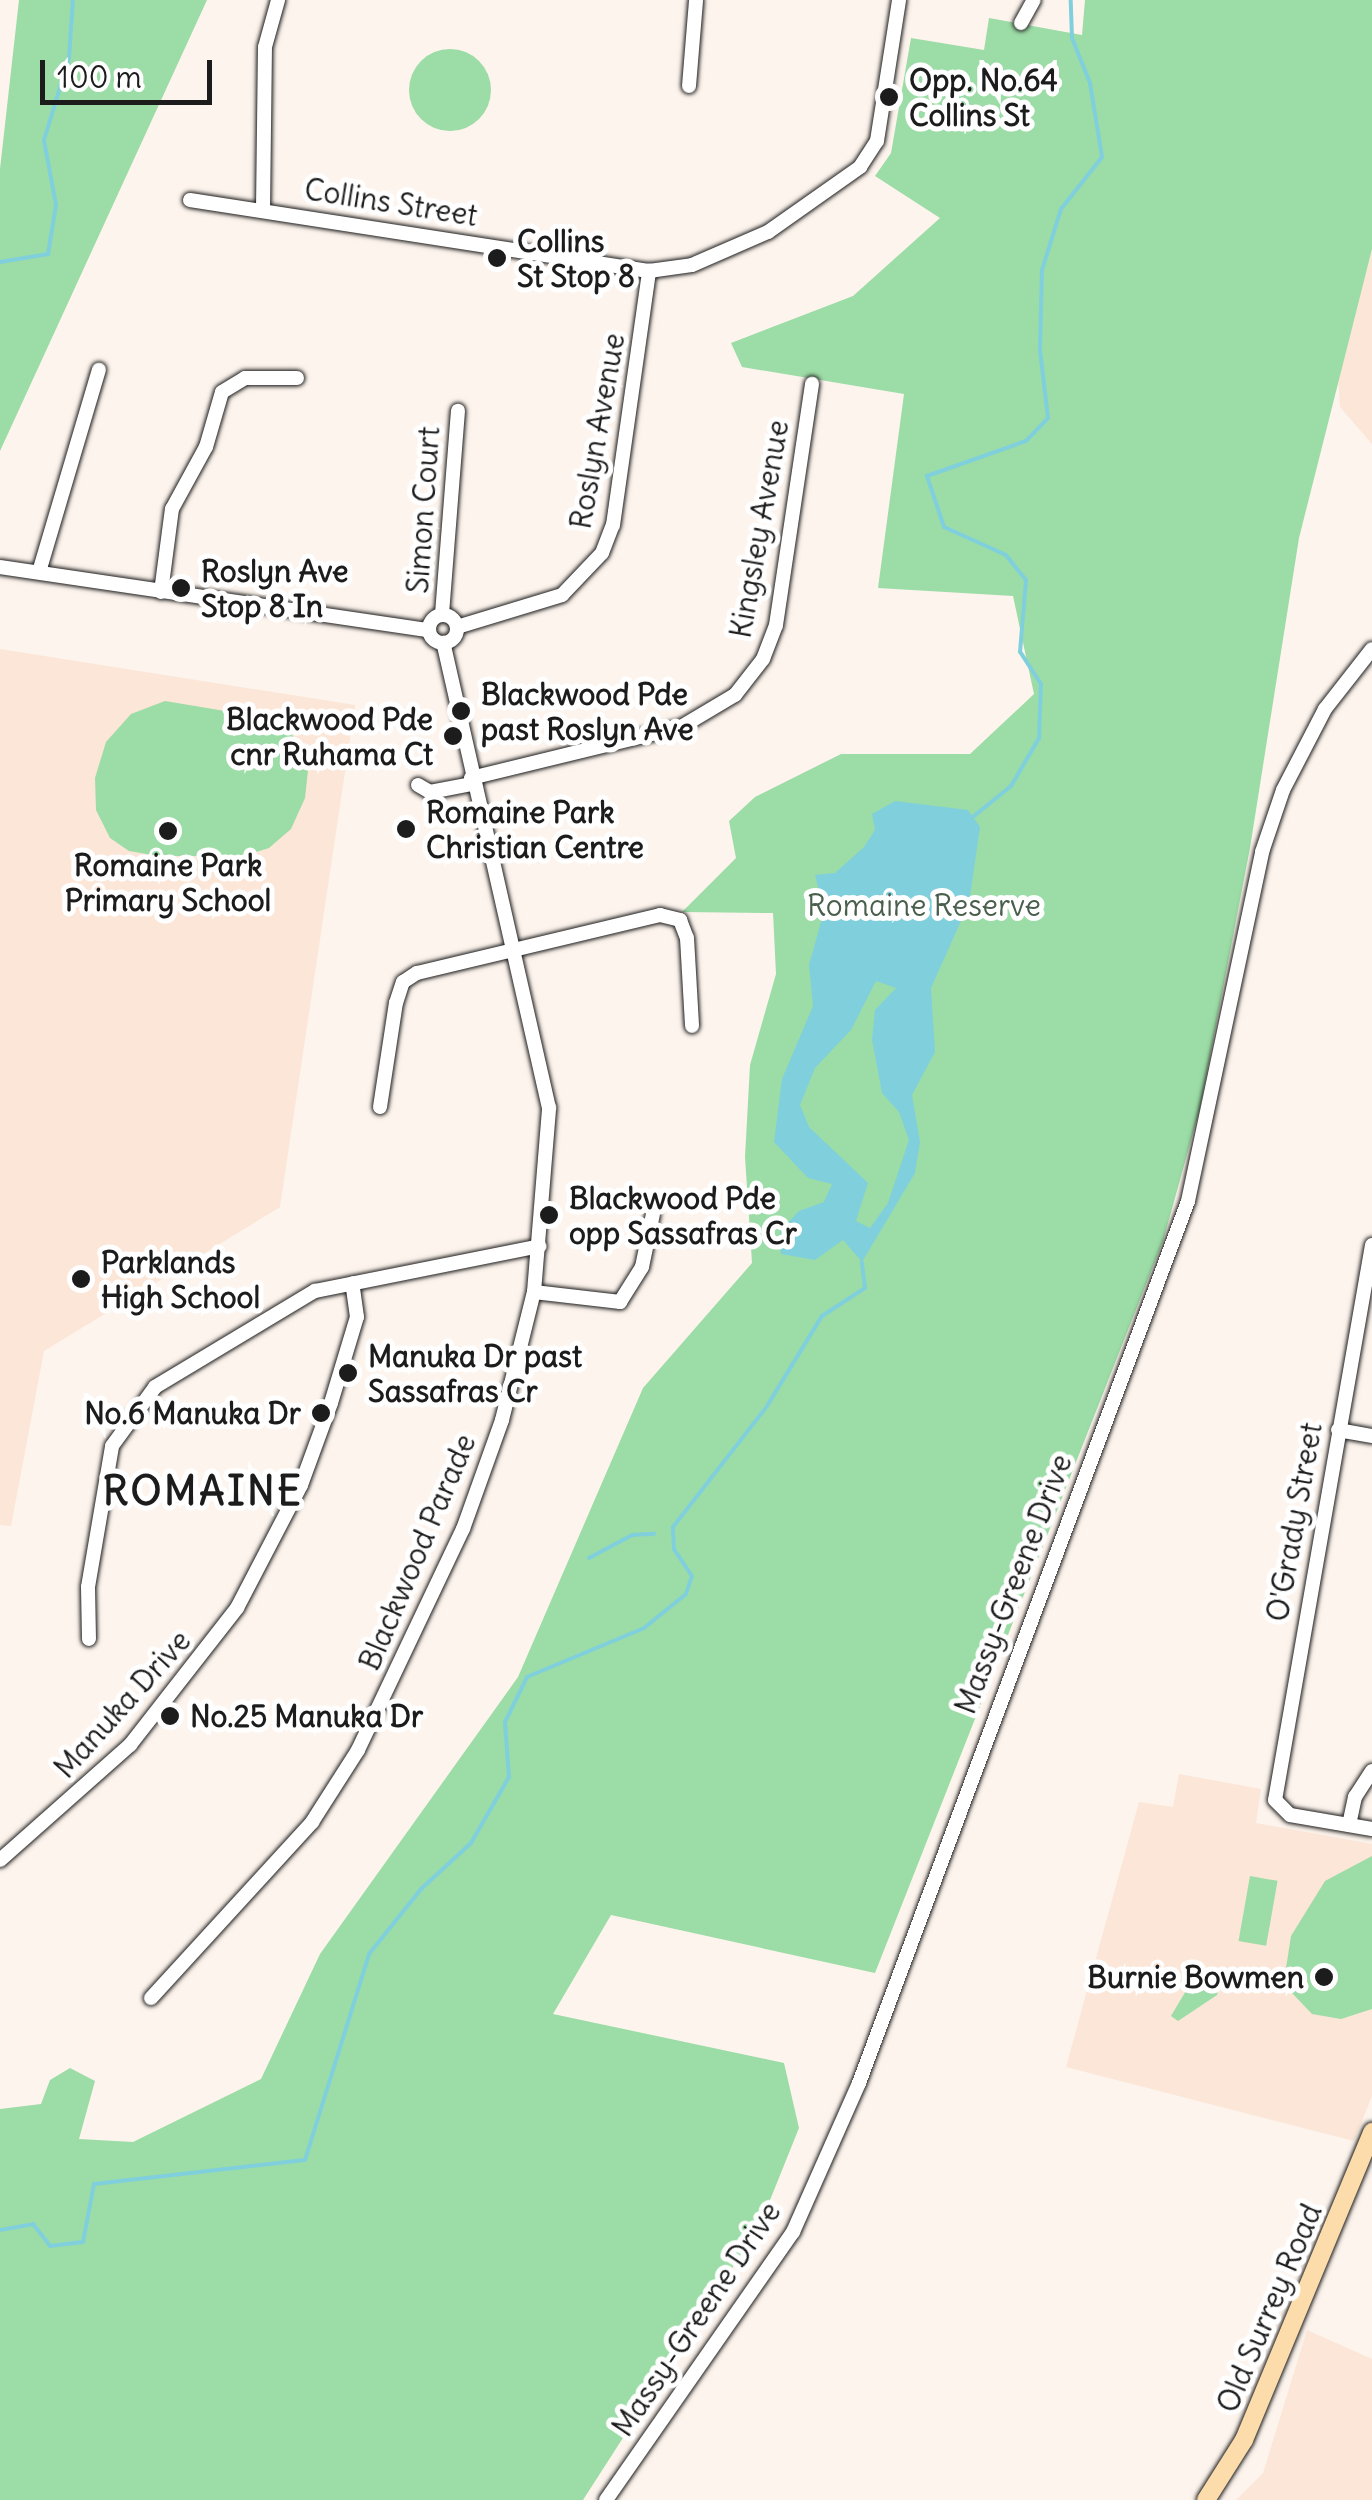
<!DOCTYPE html>
<style>
body{margin:0}
#map{position:relative;width:1372px;height:2500px;overflow:hidden;background:#fdf4ed;font-family:Delius,sans-serif}
div>[style]{position:absolute}
.built>*{inset:0;background:#fbe6d7}
.green>*{inset:0;background:#9cdca6;transform-origin:0 0}
.round{border-radius:50%}
.water>*{inset:0;background:#80cfdd}
.stream>*{height:4px;margin:-2px;padding:0 2px;transform-origin:2px;border-radius:2px;background:#80cfdd}
.roads{filter:drop-shadow(0 0 2px #1c1c1c) drop-shadow(0 0 2px #1c1c1c)}
.minor>*{height:14px;margin:-7px;padding:0 7px;transform-origin:7px;border-radius:7px;background:#fff}
.minor>.ring{margin:-7px;padding:0;box-sizing:content-box;background:none;border:14px solid #fff;border-radius:50%}
.major>*{height:18px;margin:-9px;padding:0 9px;transform-origin:9px;border-radius:9px;background:#fddcac}
.dots>*{width:28px;height:28px;translate:-50% -50%;box-sizing:border-box;border:5px solid #fff;border-radius:50%}
span{translate:-50% -50%;white-space:nowrap;text-align:center;line-height:1.15;-webkit-text-stroke:10px #fff;paint-order:stroke}
.poi-label{font-size:30px;color:#1c1c1c;font-weight:700}
.left{translate:0 -50%;text-align:left}
.right{translate:-100% -50%;text-align:right}
.street-label{font-size:30px;color:#1c1c1c}
.park-label{font-size:30px;color:#495f4c}
.district-label{font-size:40px;color:#1c1c1c;font-weight:700;letter-spacing:2.5px}
.scale{position:absolute;left:40px;top:60px;width:172px;height:45px;box-sizing:border-box;border:5px solid #1c1c1c;border-top:0;padding-left:12px;font-size:30px;line-height:35px;white-space:nowrap;color:#1c1c1c;-webkit-text-stroke:8px #fff;paint-order:stroke}
</style>
<div id="map">
<div class="built">
<i style="clip-path:polygon(1372px 249px,1372px 444px,1340px 407px,1338px 376px)"></i>
<i style="clip-path:polygon(0 649px,355px 705px,280px 1207px,44px 1351px,11px 1526px,0 1525px)"></i>
<i style="clip-path:polygon(1179px 1774px,1261px 1789px,1256px 1823px,1372px 1844px,1372px 2096px,1354px 2141px,1066px 2067px,1139px 1802px,1173px 1807px)"></i>
<i style="clip-path:polygon(1307px 2330px,1372px 2359px,1372px 2500px,1236px 2500px,1263px 2473px)"></i>
</div>
<div class="green">
<i style="clip-path:polygon(19px 0,207px 0,0 451px,0 169px)"></i>
<i style="clip-path:polygon(1085px 0,1372px 0,1372px 249px,1299px 538px,1250px 848px,1200px 1108px,1163px 1241px,875px 1973px,611px 1915px,553px 2014px,784px 2063px,799px 2128px,760px 2225px,583px 2500px,0 2500px,0 2109px,41px 2104px,50px 2080px,70px 2068px,95px 2081px,79px 2139px,133px 2142px,261px 2079px,320px 1954px,518px 1677px,643px 1388px,752px 1263px,745px 1157px,750px 1065px,776px 974px,773px 913px,682px 912px,736px 858px,729px 821px,755px 797px,841px 754px,970px 754px,1034px 694px,1013px 596px,878px 588px,904px 394px,742px 367px,731px 343px,853px 296px,940px 218px,875px 176px,891px 153px,911px 38px,984px 50px,989px 18px,1082px 35px)"></i>
<i class="round" style="left:409px;top:49px;width:82px;height:82px"></i>
<i style="clip-path:polygon(165px 701px,255px 716px,289px 730px,309px 761px,305px 798px,291px 829px,269px 848px,244px 856px,158px 856px,129px 851px,110px 838px,96px 810px,95px 778px,106px 742px,131px 714px)"></i>
<i style="clip-path:polygon(1372px 1856px,1372px 2009px,1341px 2019px,1312px 2014px,1292px 1993px,1286px 1968px,1291px 1936px,1325px 1881px)"></i>
<i style="left:1250px;top:1876px;width:28px;height:66px;rotate:10deg"></i>
<i style="clip-path:polygon(1190px 1965px,1222px 1975px,1217px 1995px,1178px 2021px,1171px 2016px,1187px 1989px)"></i>
</div>
<div class="water">
<i style="clip-path:polygon(evenodd,895px 801px,968px 810px,980px 827px,969px 903px,931px 988px,935px 1052px,912px 1095px,920px 1142px,915px 1173px,862px 1262px,843px 1240px,815px 1260px,781px 1254px,780px 1231px,799px 1211px,824px 1202px,832px 1184px,808px 1178px,774px 1142px,782px 1079px,813px 1006px,809px 965px,824px 911px,815px 875px,835px 873px,864px 847px,875px 830px,872px 814px,895px 801px,876px 981px,896px 988px,875px 1010px,872px 1040px,882px 1093px,899px 1112px,909px 1140px,888px 1203px,870px 1228px,856px 1221px,868px 1183px,809px 1127px,800px 1105px,815px 1068px,851px 1030px,876px 981px)"></i>
</div>
<div class="stream">
<i style="left:0;top:262px;width:49px;rotate:-9.5deg"></i>
<i style="left:48px;top:254px;width:50px;rotate:-80.7deg"></i>
<i style="left:56px;top:205px;width:66px;rotate:-100.5deg"></i>
<i style="left:44px;top:140px;width:86px;rotate:-73deg"></i>
<i style="left:69px;top:58px;width:58px;rotate:-86.1deg"></i>
<i style="left:974px;top:816px;width:48px;rotate:-39deg"></i>
<i style="left:1011px;top:786px;width:56px;rotate:-59.7deg"></i>
<i style="left:1039px;top:738px;width:54px;rotate:-87.9deg"></i>
<i style="left:1041px;top:684px;width:38px;rotate:-123deg"></i>
<i style="left:1020px;top:652px;width:72px;rotate:-85.2deg"></i>
<i style="left:1026px;top:580px;width:32px;rotate:-129deg"></i>
<i style="left:1006px;top:555px;width:68px;rotate:-155.7deg"></i>
<i style="left:944px;top:527px;width:54px;rotate:-108.4deg"></i>
<i style="left:927px;top:476px;width:105px;rotate:-19.5deg"></i>
<i style="left:1026px;top:441px;width:32px;rotate:-46deg"></i>
<i style="left:1048px;top:418px;width:68px;rotate:-96.7deg"></i>
<i style="left:1040px;top:350px;width:80px;rotate:-88.6deg"></i>
<i style="left:1042px;top:270px;width:64px;rotate:-72.7deg"></i>
<i style="left:1061px;top:209px;width:66px;rotate:-51.7deg"></i>
<i style="left:1102px;top:157px;width:75px;rotate:-99.2deg"></i>
<i style="left:1090px;top:83px;width:48px;rotate:-111.8deg"></i>
<i style="left:1072px;top:38px;width:38px;rotate:-92deg"></i>
<i style="left:767px;top:1406px;width:105px;rotate:-58.6deg"></i>
<i style="left:822px;top:1316px;width:51px;rotate:-33.1deg"></i>
<i style="left:865px;top:1288px;width:26px;rotate:-97deg"></i>
<i style="left:589px;top:1558px;width:49px;rotate:-28.1deg"></i>
<i style="left:632px;top:1535px;width:22px;rotate:-3deg"></i>
<i style="left:0;top:2230px;width:34px;rotate:-10deg"></i>
<i style="left:33px;top:2224px;width:28px;rotate:52deg"></i>
<i style="left:50px;top:2246px;width:33px;rotate:-7deg"></i>
<i style="left:83px;top:2242px;width:59px;rotate:-79.3deg"></i>
<i style="left:94px;top:2184px;width:212px;rotate:-6.5deg"></i>
<i style="left:305px;top:2160px;width:216px;rotate:-72.7deg"></i>
<i style="left:369px;top:1954px;width:83px;rotate:-51.3deg"></i>
<i style="left:421px;top:1889px;width:68px;rotate:-42.6deg"></i>
<i style="left:471px;top:1843px;width:76px;rotate:-60.1deg"></i>
<i style="left:509px;top:1777px;width:55px;rotate:-94.2deg"></i>
<i style="left:505px;top:1722px;width:50px;rotate:-63.9deg"></i>
<i style="left:527px;top:1677px;width:127px;rotate:-22.7deg"></i>
<i style="left:644px;top:1628px;width:54px;rotate:-39deg"></i>
<i style="left:686px;top:1594px;width:19px;rotate:-72deg"></i>
<i style="left:692px;top:1576px;width:32px;rotate:-124deg"></i>
<i style="left:674px;top:1549px;width:22px;rotate:-93deg"></i>
<i style="left:673px;top:1527px;width:150px;rotate:-52.1deg"></i>
</div>
<div class="roads">
<div class="minor">
<i style="left:1021px;top:23px;width:26px;rotate:-61deg"></i>
<i style="left:689px;top:86px;width:86px;rotate:-85.3deg"></i>
<i style="left:190px;top:200px;width:464px;rotate:8.8deg"></i>
<i style="left:649px;top:271px;width:43px;rotate:-7.9deg"></i>
<i style="left:692px;top:265px;width:83px;rotate:-23.5deg"></i>
<i style="left:768px;top:232px;width:113px;rotate:-35.2deg"></i>
<i style="left:860px;top:167px;width:31px;rotate:-57deg"></i>
<i style="left:877px;top:141px;width:143px;rotate:-81.1deg"></i>
<i style="left:263px;top:209px;width:162px;rotate:-89.3deg"></i>
<i style="left:265px;top:47px;width:49px;rotate:-74.5deg"></i>
<i style="left:0;top:567px;width:433px;rotate:8.4deg"></i>
<i style="left:39px;top:572px;width:211px;rotate:-73.5deg"></i>
<i style="left:161px;top:592px;width:84px;rotate:-82.5deg"></i>
<i style="left:172px;top:509px;width:71px;rotate:-61.3deg"></i>
<i style="left:206px;top:447px;width:57px;rotate:-73.8deg"></i>
<i style="left:222px;top:392px;width:27px;rotate:-31deg"></i>
<i style="left:245px;top:378px;width:52px"></i>
<i style="left:442px;top:614px;width:204px;rotate:-85.5deg"></i>
<i class="ring" style="left:429px;top:615px;width:14px;height:14px"></i>
<i style="left:457px;top:627px;width:110px;rotate:-16.9deg"></i>
<i style="left:562px;top:595px;width:58px;rotate:-46.4deg"></i>
<i style="left:602px;top:553px;width:30px;rotate:-69deg"></i>
<i style="left:613px;top:525px;width:257px;rotate:-81.9deg"></i>
<i style="left:471px;top:778px;width:216px;rotate:-13.7deg"></i>
<i style="left:681px;top:727px;width:63px;rotate:-30.7deg"></i>
<i style="left:735px;top:695px;width:46px;rotate:-52.1deg"></i>
<i style="left:763px;top:659px;width:36px;rotate:-69deg"></i>
<i style="left:776px;top:625px;width:244px;rotate:-81.5deg"></i>
<i style="left:418px;top:785px;width:14px;rotate:30deg"></i>
<i style="left:430px;top:792px;width:43px;rotate:-10.8deg"></i>
<i style="left:380px;top:1107px;width:105px;rotate:-81.3deg"></i>
<i style="left:396px;top:1003px;width:22px;rotate:-72deg"></i>
<i style="left:403px;top:982px;width:17px;rotate:-33deg"></i>
<i style="left:417px;top:973px;width:250px;rotate:-13.4deg"></i>
<i style="left:660px;top:915px;width:21px;rotate:14deg"></i>
<i style="left:680px;top:920px;width:19px;rotate:69deg"></i>
<i style="left:687px;top:938px;width:88px;rotate:86.7deg"></i>
<i style="left:1372px;top:1245px;width:563px;rotate:99.91deg"></i>
<i style="left:1275px;top:1800px;width:21px;rotate:45deg"></i>
<i style="left:1290px;top:1815px;width:83px;rotate:9.7deg"></i>
<i style="left:534px;top:1292px;width:87px;rotate:6.6deg"></i>
<i style="left:620px;top:1302px;width:41px;rotate:-57.8deg"></i>
<i style="left:642px;top:1267px;width:54px;rotate:-78.3deg"></i>
<i style="left:1338px;top:1430px;width:35px;rotate:10deg"></i>
<i style="left:89px;top:1639px;width:52px;rotate:-91.1deg"></i>
<i style="left:88px;top:1587px;width:143px;rotate:-80.3deg"></i>
<i style="left:112px;top:1446px;width:73px;rotate:-53.9deg"></i>
<i style="left:155px;top:1387px;width:187px;rotate:-31deg"></i>
<i style="left:315px;top:1291px;width:229px;rotate:-11.3deg"></i>
<i style="left:1349px;top:1825px;width:29px;rotate:-78deg"></i>
<i style="left:1355px;top:1797px;width:31px;rotate:-57deg"></i>
<i style="left:0;top:1860px;width:174px;rotate:-41.5deg"></i>
<i style="left:130px;top:1745px;width:174px;rotate:-52deg"></i>
<i style="left:237px;top:1608px;width:139px;rotate:-62.5deg"></i>
<i style="left:301px;top:1485px;width:87px;rotate:-69.9deg"></i>
<i style="left:331px;top:1403px;width:90px;rotate:-73.2deg"></i>
<i style="left:357px;top:1317px;width:34px;rotate:-98deg"></i>
<i style="left:151px;top:1998px;width:239px;rotate:-47.5deg"></i>
<i style="left:312px;top:1822px;width:85px;rotate:-57.4deg"></i>
<i style="left:358px;top:1750px;width:245px;rotate:-64.6deg"></i>
<i style="left:463px;top:1529px;width:116px;rotate:-70.3deg"></i>
<i style="left:502px;top:1420px;width:132px;rotate:-76deg"></i>
<i style="left:534px;top:1292px;width:185px;rotate:-85.3deg"></i>
<i style="left:549px;top:1108px;width:477px;rotate:-102.8deg"></i>
<i style="left:606px;top:2500px;width:327px;rotate:-55.1deg"></i>
<i style="left:793px;top:2232px;width:163px;rotate:-66.1deg"></i>
<i style="left:859px;top:2083px;width:941px;rotate:-69.54deg"></i>
<i style="left:1188px;top:1201px;width:357px;rotate:-78deg"></i>
<i style="left:1262px;top:852px;width:65px;rotate:-71.3deg"></i>
<i style="left:1283px;top:790px;width:91px;rotate:-62.6deg"></i>
<i style="left:1325px;top:709px;width:76px;rotate:-51.9deg"></i>
</div>
<div class="major">
<i style="left:1206px;top:2500px;width:71px;rotate:-57.7deg"></i>
<i style="left:1244px;top:2440px;width:334px;rotate:-67.4deg"></i>
</div>
</div>
<div class="dots">
<i style="left:889px;top:97px;background:#1c1c1c"></i>
<i style="left:497px;top:258px;background:#1c1c1c"></i>
<i style="left:181px;top:588px;background:#1c1c1c"></i>
<i style="left:461px;top:711px;background:#1c1c1c"></i>
<i style="left:453px;top:736px;background:#1c1c1c"></i>
<i style="left:406px;top:829px;background:#1c1c1c"></i>
<i style="left:168px;top:831px;background:#1c1c1c"></i>
<i style="left:549px;top:1215px;background:#1c1c1c"></i>
<i style="left:81px;top:1279px;background:#1c1c1c"></i>
<i style="left:348px;top:1373px;background:#1c1c1c"></i>
<i style="left:321px;top:1413px;background:#1c1c1c"></i>
<i style="left:170px;top:1716px;background:#1c1c1c"></i>
<i style="left:1324px;top:1977px;background:#1c1c1c"></i>
</div>
<div class="poi-label">
<span class="left" style="left:909px;top:97px">Opp. No.64<br>Collins St</span>
<span class="left" style="left:517px;top:258px">Collins<br>St Stop 8</span>
<span class="left" style="left:201px;top:588px">Roslyn Ave<br>Stop 8 In</span>
<span class="left" style="left:481px;top:711px">Blackwood Pde<br>past Roslyn Ave</span>
<span class="right" style="left:433px;top:736px">Blackwood Pde<br>cnr Ruhama Ct</span>
<span class="left" style="left:426px;top:829px">Romaine Park<br>Christian Centre</span>
<span style="left:168px;top:882px">Romaine Park<br>Primary School</span>
<span class="left" style="left:569px;top:1215px">Blackwood Pde<br>opp Sassafras Cr</span>
<span class="left" style="left:101px;top:1279px">Parklands<br>High School</span>
<span class="left" style="left:368px;top:1373px">Manuka Dr past<br>Sassafras Cr</span>
<span class="right" style="left:301px;top:1413px">No.6 Manuka Dr</span>
<span class="left" style="left:190px;top:1716px">No.25 Manuka Dr</span>
<span class="right" style="left:1304px;top:1977px">Burnie Bowmen</span>
</div>
<div class="street-label">
<span style="left:391px;top:202px;rotate:9deg">Collins Street</span>
<span style="left:597px;top:431px;rotate:-80deg">Roslyn Avenue</span>
<span style="left:423px;top:510px;rotate:-86deg">Simon Court</span>
<span style="left:759px;top:529px;rotate:-80deg">Kingsley Avenue</span>
<span style="left:1294px;top:1522px;rotate:-80deg">O'Grady Street</span>
<span style="left:417px;top:1552px;rotate:-67deg">Blackwood Parade</span>
<span style="left:1013px;top:1584px;rotate:-69deg">Massy-Greene Drive</span>
<span style="left:122px;top:1704px;rotate:-48deg">Manuka Drive</span>
<span style="left:1269px;top:2308px;rotate:-67deg">Old Surrey Road</span>
<span style="left:696px;top:2319px;rotate:-56deg">Massy-Greene Drive</span>
</div>
<div class="park-label">
<span style="left:924px;top:905px">Romaine Reserve</span>
</div>
<div class="district-label">
<span style="left:203px;top:1491px">ROMAINE</span>
</div>
<div class="scale">100 m</div>
</div>
